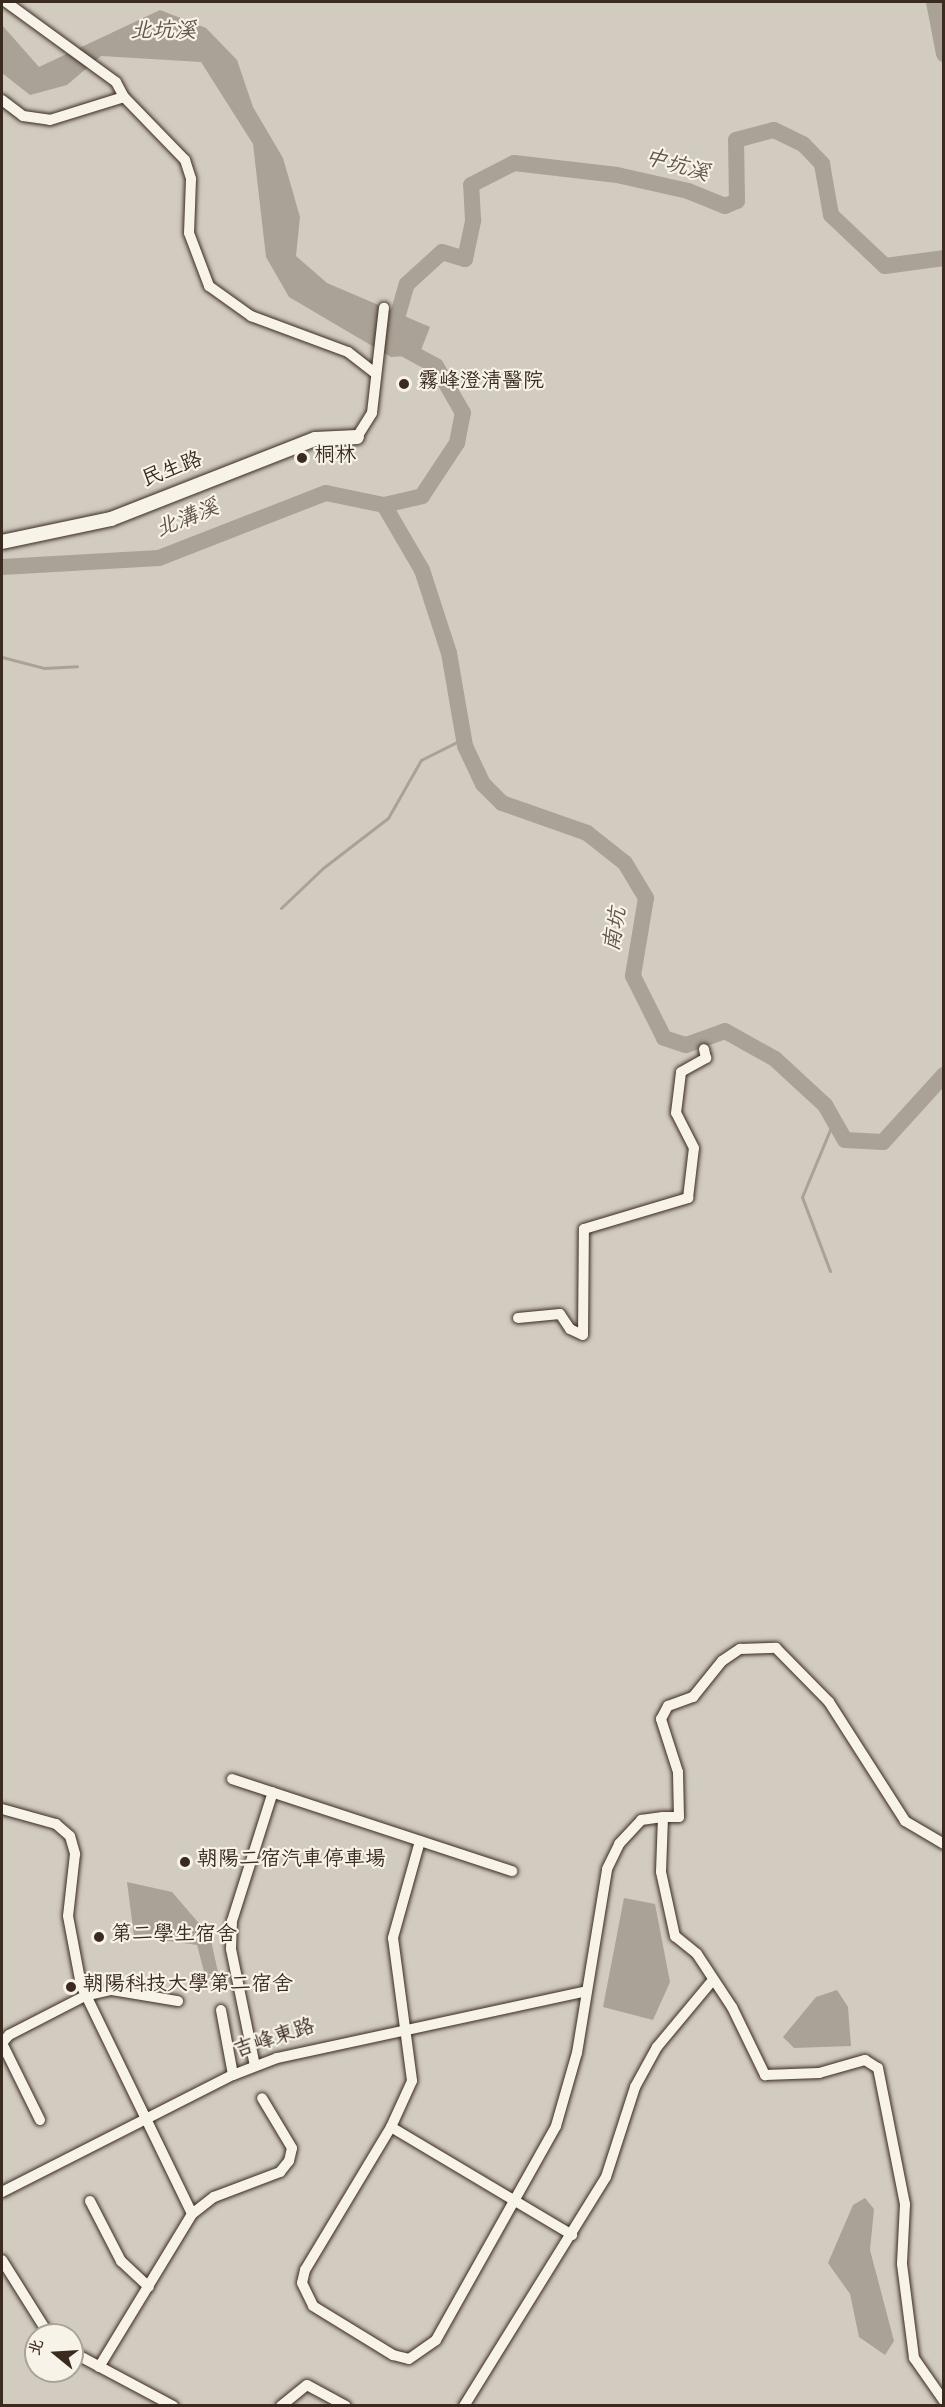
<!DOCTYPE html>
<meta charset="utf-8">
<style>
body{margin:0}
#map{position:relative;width:945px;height:2407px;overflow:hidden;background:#efebe0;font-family:"Gochi Hand","LXGW WenKai TC",sans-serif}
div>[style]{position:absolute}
.green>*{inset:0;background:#d1cbc0}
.water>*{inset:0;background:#aaa296}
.stream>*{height:3px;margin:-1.5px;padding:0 1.5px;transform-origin:1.5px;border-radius:1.5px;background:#aaa296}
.river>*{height:16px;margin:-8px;padding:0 8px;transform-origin:8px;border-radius:8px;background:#aaa296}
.roads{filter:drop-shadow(0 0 2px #3b2a1e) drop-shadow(0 0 2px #3b2a1e)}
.street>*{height:10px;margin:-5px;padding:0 5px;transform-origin:5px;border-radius:5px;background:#f7f3e8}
.secondary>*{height:14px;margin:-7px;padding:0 7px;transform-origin:7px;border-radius:7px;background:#f7f3e8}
.dots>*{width:16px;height:16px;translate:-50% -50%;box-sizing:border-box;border:3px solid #f7f3e8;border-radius:50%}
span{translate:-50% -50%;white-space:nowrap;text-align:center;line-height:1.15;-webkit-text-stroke:4.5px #f7f3e8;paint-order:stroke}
.poi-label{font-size:21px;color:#3b2a1e}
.left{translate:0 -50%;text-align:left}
.street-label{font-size:21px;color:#3b2a1e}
.water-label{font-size:22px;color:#625448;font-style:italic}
.frame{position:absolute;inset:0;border:3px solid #3b2a1e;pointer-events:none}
.north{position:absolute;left:24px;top:2323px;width:60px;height:60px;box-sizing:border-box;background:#f7f3e8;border:2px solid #aca397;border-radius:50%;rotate:288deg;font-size:16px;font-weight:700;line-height:24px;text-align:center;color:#3b2a1e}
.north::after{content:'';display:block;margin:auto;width:21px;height:27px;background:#3b2a1e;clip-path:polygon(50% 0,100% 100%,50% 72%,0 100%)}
</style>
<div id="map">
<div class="green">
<i style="clip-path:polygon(evenodd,2px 2px,943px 2px,943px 2405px,2px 2406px,2px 2px,36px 2335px,72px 2335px,72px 2371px,36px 2371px,36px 2335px)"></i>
</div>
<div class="water">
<i style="clip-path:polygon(160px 10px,206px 28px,237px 60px,253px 107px,283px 158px,300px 217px,296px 256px,327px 283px,430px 327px,419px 355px,391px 357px,289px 297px,266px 257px,253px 144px,201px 62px,101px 56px,67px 85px,30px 95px,2px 73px,2px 25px,39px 67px)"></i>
<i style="clip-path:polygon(127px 1882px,172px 1892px,210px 1936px,220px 1981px,207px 1983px,197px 1945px,134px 1936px)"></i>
<i style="clip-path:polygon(624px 1898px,655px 1904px,670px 1982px,653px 2020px,603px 2007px)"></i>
<i style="clip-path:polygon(837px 1990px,848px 2007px,851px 2046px,794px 2048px,783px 2037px,816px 1997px)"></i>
<i style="clip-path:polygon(865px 2198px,874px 2209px,870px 2250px,894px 2341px,885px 2355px,859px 2337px,850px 2294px,828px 2263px,853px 2205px)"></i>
</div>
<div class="stream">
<i style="left:2px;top:657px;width:43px;rotate:14.7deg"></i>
<i style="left:44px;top:668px;width:33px;rotate:-3deg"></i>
<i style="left:281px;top:908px;width:58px;rotate:-43.6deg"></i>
<i style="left:323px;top:868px;width:82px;rotate:-37.6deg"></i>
<i style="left:388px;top:818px;width:67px;rotate:-60.4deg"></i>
<i style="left:421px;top:760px;width:47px;rotate:-26.6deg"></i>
<i style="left:830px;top:1271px;width:79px;rotate:-110.7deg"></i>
<i style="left:802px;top:1197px;width:83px;rotate:-67.4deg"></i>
</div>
<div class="river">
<i style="left:934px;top:2px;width:53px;rotate:79.1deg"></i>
<i style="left:399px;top:340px;width:22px;rotate:-95deg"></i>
<i style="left:397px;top:318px;width:35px;rotate:-74deg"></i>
<i style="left:407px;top:284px;width:47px;rotate:-42.4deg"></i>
<i style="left:442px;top:252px;width:24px;rotate:17deg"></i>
<i style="left:465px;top:259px;width:40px;rotate:-78deg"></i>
<i style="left:473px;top:220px;width:35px;rotate:-93deg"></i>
<i style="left:471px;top:185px;width:48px;rotate:-27.1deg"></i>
<i style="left:514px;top:163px;width:104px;rotate:6.6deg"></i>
<i style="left:617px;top:175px;width:73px;rotate:12.7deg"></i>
<i style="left:688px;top:191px;width:40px;rotate:22deg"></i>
<i style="left:725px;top:206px;width:13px;rotate:-23deg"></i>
<i style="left:737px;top:201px;width:61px;rotate:-90.9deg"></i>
<i style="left:736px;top:140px;width:39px;rotate:-15deg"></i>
<i style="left:774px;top:130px;width:32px;rotate:26deg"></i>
<i style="left:803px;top:144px;width:28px;rotate:46deg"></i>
<i style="left:822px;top:164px;width:52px;rotate:80deg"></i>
<i style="left:831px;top:215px;width:74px;rotate:43.4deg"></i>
<i style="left:885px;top:266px;width:60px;rotate:-7.7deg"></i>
<i style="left:384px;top:505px;width:75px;rotate:59.7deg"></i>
<i style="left:422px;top:570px;width:87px;rotate:72deg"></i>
<i style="left:449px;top:653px;width:94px;rotate:80.2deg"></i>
<i style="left:465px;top:746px;width:42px;rotate:64.7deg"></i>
<i style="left:483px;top:784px;width:27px;rotate:45deg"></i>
<i style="left:502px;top:803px;width:90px;rotate:19.4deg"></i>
<i style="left:587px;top:833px;width:48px;rotate:38.3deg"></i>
<i style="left:625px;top:863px;width:41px;rotate:59deg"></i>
<i style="left:646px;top:898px;width:79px;rotate:99.5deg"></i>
<i style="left:633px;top:976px;width:69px;rotate:63.4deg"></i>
<i style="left:664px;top:1038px;width:23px;rotate:18deg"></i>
<i style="left:686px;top:1045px;width:41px;rotate:-19.7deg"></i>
<i style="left:725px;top:1031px;width:57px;rotate:29.2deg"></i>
<i style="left:775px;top:1059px;width:68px;rotate:42.6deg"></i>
<i style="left:825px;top:1105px;width:40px;rotate:60.3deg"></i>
<i style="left:845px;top:1140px;width:38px;rotate:3deg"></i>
<i style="left:883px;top:1142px;width:91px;rotate:-47.7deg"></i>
<i style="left:2px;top:567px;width:157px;rotate:-3.3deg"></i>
<i style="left:159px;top:558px;width:179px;rotate:-21.3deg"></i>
<i style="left:326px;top:493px;width:59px;rotate:11.7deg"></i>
<i style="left:384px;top:505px;width:39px;rotate:-13deg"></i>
<i style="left:422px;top:496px;width:64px;rotate:-56.6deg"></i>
<i style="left:457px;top:443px;width:31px;rotate:-79deg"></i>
<i style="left:463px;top:413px;width:54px;rotate:-119.9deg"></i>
<i style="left:436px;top:366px;width:42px;rotate:-151.6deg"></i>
</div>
<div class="roads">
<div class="street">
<i style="left:6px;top:2px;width:136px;rotate:36deg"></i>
<i style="left:116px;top:82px;width:17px;rotate:62deg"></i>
<i style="left:2px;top:100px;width:26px;rotate:37deg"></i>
<i style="left:23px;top:116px;width:27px;rotate:8deg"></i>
<i style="left:50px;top:120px;width:77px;rotate:-17.3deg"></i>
<i style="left:124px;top:97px;width:88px;rotate:45.9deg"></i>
<i style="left:185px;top:160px;width:20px;rotate:72deg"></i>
<i style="left:191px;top:179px;width:54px;rotate:92.1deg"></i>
<i style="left:189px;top:233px;width:57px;rotate:69.3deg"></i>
<i style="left:209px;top:286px;width:52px;rotate:35.5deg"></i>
<i style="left:251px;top:316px;width:103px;rotate:20.4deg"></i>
<i style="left:348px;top:352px;width:34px;rotate:38deg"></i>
<i style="left:357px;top:437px;width:28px;rotate:-58deg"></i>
<i style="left:372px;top:413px;width:106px;rotate:-83.5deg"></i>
<i style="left:518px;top:1318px;width:42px;rotate:-5.4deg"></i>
<i style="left:560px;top:1314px;width:18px;rotate:56deg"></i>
<i style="left:570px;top:1329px;width:14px;rotate:25deg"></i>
<i style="left:583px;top:1335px;width:106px;rotate:-89.5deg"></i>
<i style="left:584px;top:1229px;width:109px;rotate:-16.6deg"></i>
<i style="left:688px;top:1198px;width:50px;rotate:-83.2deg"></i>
<i style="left:694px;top:1148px;width:39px;rotate:-117deg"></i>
<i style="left:676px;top:1113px;width:41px;rotate:-83deg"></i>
<i style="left:681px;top:1072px;width:29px;rotate:-29deg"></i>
<i style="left:706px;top:1058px;width:9px;rotate:-103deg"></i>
<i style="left:232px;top:1779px;width:295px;rotate:18.2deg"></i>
<i style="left:2px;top:1809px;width:56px;rotate:15.5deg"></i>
<i style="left:56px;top:1824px;width:18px;rotate:41deg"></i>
<i style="left:70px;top:1836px;width:19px;rotate:74deg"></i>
<i style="left:75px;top:1854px;width:62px;rotate:96.4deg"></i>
<i style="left:68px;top:1916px;width:70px;rotate:79.3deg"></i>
<i style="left:81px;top:1985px;width:254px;rotate:64.1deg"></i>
<i style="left:663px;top:1817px;width:16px"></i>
<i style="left:679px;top:1817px;width:45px;rotate:-91.3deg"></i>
<i style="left:678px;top:1772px;width:56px;rotate:-107.8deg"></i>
<i style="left:661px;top:1719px;width:15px;rotate:-62deg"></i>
<i style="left:668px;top:1706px;width:27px;rotate:-20deg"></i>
<i style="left:693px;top:1697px;width:46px;rotate:-51.1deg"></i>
<i style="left:722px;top:1661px;width:22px;rotate:-34deg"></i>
<i style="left:740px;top:1649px;width:36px;rotate:-2deg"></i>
<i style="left:776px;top:1648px;width:76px;rotate:45.5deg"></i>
<i style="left:829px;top:1702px;width:141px;rotate:57.4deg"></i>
<i style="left:905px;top:1821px;width:45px;rotate:30.5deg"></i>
<i style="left:420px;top:1841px;width:101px;rotate:105.6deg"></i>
<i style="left:393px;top:1938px;width:144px;rotate:82.4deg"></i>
<i style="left:412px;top:2081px;width:51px;rotate:114.5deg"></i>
<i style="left:391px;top:2127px;width:167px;rotate:121deg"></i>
<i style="left:305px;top:2270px;width:13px;rotate:103deg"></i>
<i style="left:302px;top:2283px;width:25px;rotate:64deg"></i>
<i style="left:313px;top:2306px;width:94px;rotate:31.5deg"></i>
<i style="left:393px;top:2355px;width:16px;rotate:14deg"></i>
<i style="left:409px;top:2359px;width:33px;rotate:-35deg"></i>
<i style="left:436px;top:2340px;width:245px;rotate:-60.7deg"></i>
<i style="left:556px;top:2126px;width:76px;rotate:-74deg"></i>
<i style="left:577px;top:2053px;width:186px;rotate:-80.7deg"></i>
<i style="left:607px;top:1869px;width:28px;rotate:-64deg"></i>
<i style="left:619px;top:1844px;width:33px;rotate:-47deg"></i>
<i style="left:641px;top:1820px;width:22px;rotate:-8deg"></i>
<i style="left:663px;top:1817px;width:55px;rotate:92.1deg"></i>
<i style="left:661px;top:1872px;width:66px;rotate:77.7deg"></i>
<i style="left:675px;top:1936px;width:28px;rotate:39deg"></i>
<i style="left:697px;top:1954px;width:64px;rotate:56.6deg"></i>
<i style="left:732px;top:2007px;width:76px;rotate:64.1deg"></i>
<i style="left:765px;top:2075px;width:54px;rotate:-2.1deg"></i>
<i style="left:819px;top:2073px;width:48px;rotate:-15.8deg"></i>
<i style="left:865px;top:2060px;width:15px;rotate:32deg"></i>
<i style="left:878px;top:2068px;width:139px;rotate:78.8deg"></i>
<i style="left:905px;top:2204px;width:60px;rotate:92.9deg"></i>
<i style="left:902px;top:2264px;width:95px;rotate:82.7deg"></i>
<i style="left:914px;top:2358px;width:52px;rotate:55.1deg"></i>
<i style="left:221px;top:2010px;width:66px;rotate:79.5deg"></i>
<i style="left:255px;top:2066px;width:119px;rotate:-101.6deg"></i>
<i style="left:231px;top:1949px;width:28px;rotate:-88deg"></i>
<i style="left:232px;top:1921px;width:135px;rotate:-72.4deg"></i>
<i style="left:40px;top:2120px;width:86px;rotate:-116.3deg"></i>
<i style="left:2px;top:2043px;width:11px;rotate:-49deg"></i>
<i style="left:9px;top:2035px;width:85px;rotate:-27.2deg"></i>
<i style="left:85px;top:1996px;width:28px;rotate:-13deg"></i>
<i style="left:112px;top:1990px;width:67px;rotate:9.5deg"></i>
<i style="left:391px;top:2127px;width:211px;rotate:30.8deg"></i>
<i style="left:2px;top:2192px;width:259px;rotate:-26.9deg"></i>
<i style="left:233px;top:2075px;width:47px;rotate:-21.1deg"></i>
<i style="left:277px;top:2058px;width:313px;rotate:-12.2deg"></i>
<i style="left:90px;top:2201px;width:68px;rotate:62.7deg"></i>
<i style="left:121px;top:2261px;width:38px;rotate:43deg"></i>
<i style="left:2px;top:2260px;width:89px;rotate:57.9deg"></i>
<i style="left:72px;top:2352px;width:115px;rotate:28.1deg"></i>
<i style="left:99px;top:2367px;width:179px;rotate:-58.7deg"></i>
<i style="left:192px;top:2214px;width:28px;rotate:-38deg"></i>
<i style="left:214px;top:2197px;width:71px;rotate:-20.7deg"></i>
<i style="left:280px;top:2172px;width:14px;rotate:-51deg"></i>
<i style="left:289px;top:2161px;width:13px;rotate:-77deg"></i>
<i style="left:292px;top:2148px;width:58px;rotate:-121deg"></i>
<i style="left:281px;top:2406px;width:33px;rotate:-39deg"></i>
<i style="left:307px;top:2385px;width:44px;rotate:28.3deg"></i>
<i style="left:464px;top:2406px;width:269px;rotate:-58.2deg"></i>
<i style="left:606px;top:2177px;width:95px;rotate:-72.1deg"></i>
<i style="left:635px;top:2087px;width:46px;rotate:-61.2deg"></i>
<i style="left:657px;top:2047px;width:86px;rotate:-50.2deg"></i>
</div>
<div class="secondary">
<i style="left:2px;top:542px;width:111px;rotate:-11.9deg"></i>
<i style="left:111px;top:519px;width:219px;rotate:-21.4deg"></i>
<i style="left:315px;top:439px;width:42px;rotate:-2.7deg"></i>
</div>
</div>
<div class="dots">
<i style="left:404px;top:384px;background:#3b2a1e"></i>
<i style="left:302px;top:458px;background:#3b2a1e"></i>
<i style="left:185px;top:1862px;background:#3b2a1e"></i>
<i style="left:99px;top:1937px;background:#3b2a1e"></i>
<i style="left:71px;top:1987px;background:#3b2a1e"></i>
</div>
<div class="poi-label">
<span class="left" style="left:418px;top:384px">霧峰澄清醫院</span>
<span class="left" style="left:314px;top:458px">桐林</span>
<span class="left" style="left:197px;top:1862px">朝陽二宿汽車停車場</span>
<span class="left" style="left:111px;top:1937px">第二學生宿舍</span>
<span class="left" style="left:83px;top:1987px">朝陽科技大學第二宿舍</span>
</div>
<div class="street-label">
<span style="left:173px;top:472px;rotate:-21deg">民生路</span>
<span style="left:275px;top:2041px;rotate:-18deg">吉峰東路</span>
</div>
<div class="water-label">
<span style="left:163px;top:34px">北坑溪</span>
<span style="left:676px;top:168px;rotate:16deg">中坑溪</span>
<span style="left:188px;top:521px;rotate:-22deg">北溝溪</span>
<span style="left:618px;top:930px;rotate:-80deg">南坑</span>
</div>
<div class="frame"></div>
<div class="north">北</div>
</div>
